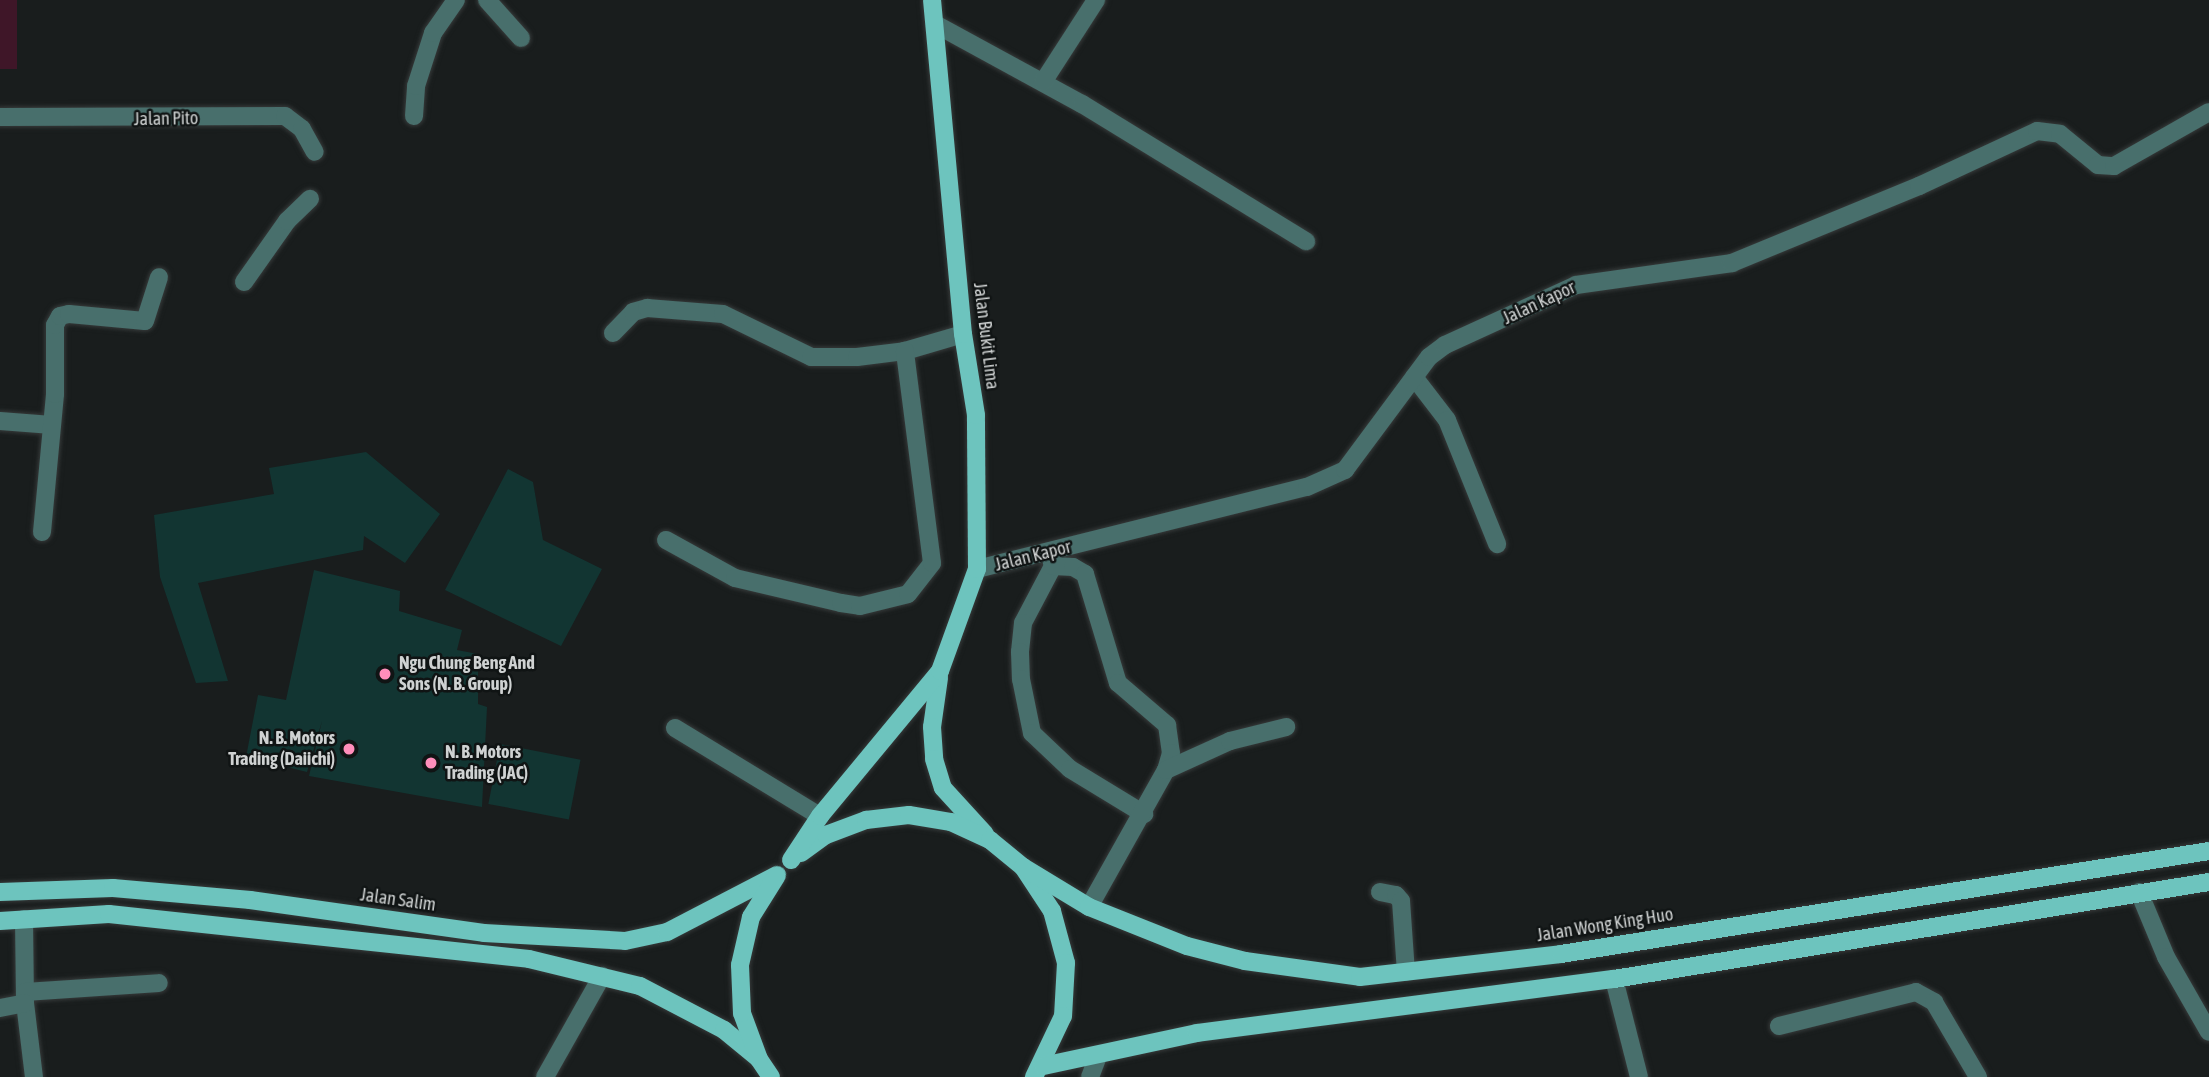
<!DOCTYPE html>
<style>
body{margin:0}
#map{position:relative;width:2209px;height:1077px;overflow:hidden;background:#191d1d;font-family:"Asap Condensed",sans-serif}
div>[style]{position:absolute}
.green>*{inset:0;background:#3f1628;transform-origin:0 0}
.building>*{inset:0;background:#123532;transform-origin:0 0}
.roads{filter:drop-shadow(0 0 2px #363a3a) drop-shadow(0 0 2px #363a3a)}
.minor>*{height:18px;margin:-9px;padding:0 9px;transform-origin:9px;border-radius:9px;background:#486f6c}
.major>*{height:18px;margin:-9px;padding:0 9px;transform-origin:9px;border-radius:9px;background:#6dc4be}
.dots>*{width:19px;height:19px;translate:-50% -50%;box-sizing:border-box;border:4px solid #101414;border-radius:50%}
span{translate:-50% -50%;white-space:nowrap;text-align:center;line-height:1.15;-webkit-text-stroke:5px #101414;paint-order:stroke}
.street-label{font-size:18px;color:#cfd2d2}
.poi-label{font-size:18px;color:#cfd2d2;font-weight:700}
.left{translate:0 -50%;text-align:left}
.right{translate:-100% -50%;text-align:right}
</style>
<div id="map">
<div class="green">
<i style="left:0;top:0;width:17px;height:69px"></i>
</div>
<div class="building">
<i style="clip-path:polygon(366px 452px,440px 514px,405px 563px,364px 536px,363px 550px,198px 583px,228px 681px,196px 683px,160px 577px,154px 515px,274px 494px,269px 468px)"></i>
<i style="clip-path:polygon(508px 469px,533px 482px,543px 540px,602px 569px,561px 646px,445px 590px)"></i>
<i style="clip-path:polygon(314px 570px,400px 591px,399px 611px,462px 630px,457px 650px,478px 654px,478px 704px,487px 707px,482px 807px,309px 776px,322px 721px,307px 772px,246px 757px,258px 695px,286px 700px)"></i>
<i style="left:500px;top:744px;width:82px;height:61px;rotate:11deg"></i>
</div>
<div class="roads">
<div class="minor">
<i style="left:487px;top:0;width:51px;rotate:48.2deg"></i>
<i style="left:935px;top:24px;width:167px;rotate:28.6deg"></i>
<i style="left:1082px;top:104px;width:263px;rotate:31.5deg"></i>
<i style="left:1043px;top:82px;width:98px;rotate:-57.1deg"></i>
<i style="left:414px;top:116px;width:30px;rotate:-86deg"></i>
<i style="left:416px;top:86px;width:56px;rotate:-72.2deg"></i>
<i style="left:433px;top:33px;width:40px;rotate:-55.1deg"></i>
<i style="left:0;top:117px;width:285px;rotate:-0.2deg"></i>
<i style="left:285px;top:116px;width:21px;rotate:37deg"></i>
<i style="left:302px;top:129px;width:26px;rotate:61deg"></i>
<i style="left:244px;top:282px;width:75px;rotate:-54.8deg"></i>
<i style="left:287px;top:221px;width:32px;rotate:-44deg"></i>
<i style="left:613px;top:333px;width:29px;rotate:-46deg"></i>
<i style="left:633px;top:312px;width:15px;rotate:-16deg"></i>
<i style="left:647px;top:308px;width:76px;rotate:4.5deg"></i>
<i style="left:723px;top:314px;width:98px;rotate:26deg"></i>
<i style="left:811px;top:357px;width:46px"></i>
<i style="left:857px;top:357px;width:48px;rotate:-7.1deg"></i>
<i style="left:905px;top:351px;width:60px;rotate:-16.3deg"></i>
<i style="left:1414px;top:377px;width:54px;rotate:52.5deg"></i>
<i style="left:1447px;top:420px;width:134px;rotate:68deg"></i>
<i style="left:0;top:421px;width:52px;rotate:4.4deg"></i>
<i style="left:42px;top:532px;width:139px;rotate:-84.6deg"></i>
<i style="left:55px;top:394px;width:69px;rotate:-90deg"></i>
<i style="left:55px;top:325px;width:10px;rotate:-61deg"></i>
<i style="left:60px;top:316px;width:9px;rotate:-13deg"></i>
<i style="left:69px;top:314px;width:76px;rotate:5.3deg"></i>
<i style="left:145px;top:321px;width:46px;rotate:-72.3deg"></i>
<i style="left:666px;top:540px;width:79px;rotate:28.8deg"></i>
<i style="left:735px;top:578px;width:109px;rotate:13.3deg"></i>
<i style="left:841px;top:603px;width:19px;rotate:9deg"></i>
<i style="left:860px;top:606px;width:49px;rotate:-14deg"></i>
<i style="left:908px;top:594px;width:39px;rotate:-52deg"></i>
<i style="left:932px;top:563px;width:214px;rotate:-97.3deg"></i>
<i style="left:1049px;top:552px;width:15px;rotate:74deg"></i>
<i style="left:1053px;top:566px;width:64px;rotate:117.8deg"></i>
<i style="left:1023px;top:623px;width:29px;rotate:96deg"></i>
<i style="left:1020px;top:652px;width:27px;rotate:88deg"></i>
<i style="left:1021px;top:679px;width:55px;rotate:78.5deg"></i>
<i style="left:1032px;top:733px;width:52px;rotate:43.5deg"></i>
<i style="left:1070px;top:769px;width:87px;rotate:31.3deg"></i>
<i style="left:1053px;top:566px;width:20px;rotate:3deg"></i>
<i style="left:1073px;top:567px;width:14px;rotate:30deg"></i>
<i style="left:1085px;top:574px;width:114px;rotate:73.2deg"></i>
<i style="left:1118px;top:683px;width:65px;rotate:40.6deg"></i>
<i style="left:1167px;top:725px;width:28px;rotate:82deg"></i>
<i style="left:1171px;top:753px;width:18px;rotate:106deg"></i>
<i style="left:977px;top:569px;width:340px;rotate:-14deg"></i>
<i style="left:1307px;top:487px;width:42px;rotate:-24.1deg"></i>
<i style="left:1345px;top:470px;width:141px;rotate:-53.4deg"></i>
<i style="left:1429px;top:357px;width:20px;rotate:-37deg"></i>
<i style="left:1445px;top:345px;width:144px;rotate:-24.6deg"></i>
<i style="left:1576px;top:285px;width:158px;rotate:-8deg"></i>
<i style="left:1732px;top:263px;width:202px;rotate:-22.4deg"></i>
<i style="left:1919px;top:186px;width:130px;rotate:-25deg"></i>
<i style="left:2037px;top:131px;width:23px;rotate:7deg"></i>
<i style="left:2060px;top:134px;width:49px;rotate:39.2deg"></i>
<i style="left:2098px;top:165px;width:16px;rotate:4deg"></i>
<i style="left:2114px;top:166px;width:109px;rotate:-29.6deg"></i>
<i style="left:675px;top:728px;width:170px;rotate:31.3deg"></i>
<i style="left:1380px;top:892px;width:16px;rotate:11deg"></i>
<i style="left:1396px;top:895px;width:8px;rotate:50deg"></i>
<i style="left:1401px;top:901px;width:71px;rotate:86deg"></i>
<i style="left:2139px;top:892px;width:70px;rotate:67.4deg"></i>
<i style="left:2166px;top:957px;width:86px;rotate:60.2deg"></i>
<i style="left:1089px;top:907px;width:157px;rotate:-60.7deg"></i>
<i style="left:1166px;top:770px;width:70px;rotate:-24.4deg"></i>
<i style="left:1230px;top:741px;width:58px;rotate:-14deg"></i>
<i style="left:24px;top:919px;width:84px;rotate:89.3deg"></i>
<i style="left:25px;top:1003px;width:75px;rotate:83.1deg"></i>
<i style="left:1614px;top:979px;width:101px;rotate:75.7deg"></i>
<i style="left:25px;top:992px;width:134px;rotate:-3.8deg"></i>
<i style="left:0;top:1008px;width:25px;rotate:-11deg"></i>
<i style="left:1779px;top:1026px;width:141px;rotate:-13.9deg"></i>
<i style="left:1916px;top:992px;width:21px;rotate:29deg"></i>
<i style="left:1934px;top:1002px;width:87px;rotate:59.6deg"></i>
<i style="left:545px;top:1077px;width:116px;rotate:-60.6deg"></i>
<i style="left:1090px;top:1077px;width:22px;rotate:-69deg"></i>
</div>
<div class="major">
<i style="left:939px;top:678px;width:49px;rotate:98.1deg"></i>
<i style="left:932px;top:727px;width:32px;rotate:86deg"></i>
<i style="left:934px;top:759px;width:30px;rotate:73deg"></i>
<i style="left:943px;top:788px;width:62px;rotate:47.6deg"></i>
<i style="left:801px;top:853px;width:31px;rotate:-36deg"></i>
<i style="left:826px;top:835px;width:43px;rotate:-20.6deg"></i>
<i style="left:866px;top:820px;width:43px;rotate:-6.6deg"></i>
<i style="left:909px;top:815px;width:43px;rotate:9.5deg"></i>
<i style="left:951px;top:822px;width:43px;rotate:24.8deg"></i>
<i style="left:990px;top:840px;width:43px;rotate:39.3deg"></i>
<i style="left:1023px;top:867px;width:53px;rotate:56.6deg"></i>
<i style="left:1052px;top:911px;width:54px;rotate:74.9deg"></i>
<i style="left:1066px;top:963px;width:53px;rotate:93.2deg"></i>
<i style="left:1063px;top:1016px;width:68px;rotate:115.4deg"></i>
<i style="left:791px;top:860px;width:53px;rotate:-56.6deg"></i>
<i style="left:820px;top:816px;width:188px;rotate:-50.4deg"></i>
<i style="left:940px;top:671px;width:109px;rotate:-70.1deg"></i>
<i style="left:977px;top:569px;width:154px;rotate:-90.4deg"></i>
<i style="left:976px;top:415px;width:82px;rotate:-99.1deg"></i>
<i style="left:963px;top:334px;width:335px;rotate:-95.3deg"></i>
<i style="left:1023px;top:867px;width:77px;rotate:31.2deg"></i>
<i style="left:1089px;top:907px;width:105px;rotate:21.7deg"></i>
<i style="left:1187px;top:946px;width:60px;rotate:14.5deg"></i>
<i style="left:1245px;top:961px;width:116px;rotate:7.9deg"></i>
<i style="left:1360px;top:977px;width:202px;rotate:-6.5deg"></i>
<i style="left:1561px;top:954px;width:656px;rotate:-9.03deg"></i>
<i style="left:0;top:892px;width:113px;rotate:-2deg"></i>
<i style="left:113px;top:888px;width:138px;rotate:5deg"></i>
<i style="left:250px;top:900px;width:236px;rotate:8deg"></i>
<i style="left:484px;top:933px;width:141px;rotate:3.2deg"></i>
<i style="left:625px;top:941px;width:43px;rotate:-12.1deg"></i>
<i style="left:667px;top:932px;width:124px;rotate:-27.4deg"></i>
<i style="left:0;top:921px;width:109px;rotate:-3.7deg"></i>
<i style="left:109px;top:914px;width:422px;rotate:6.1deg"></i>
<i style="left:529px;top:959px;width:114px;rotate:13.7deg"></i>
<i style="left:640px;top:986px;width:95px;rotate:27.6deg"></i>
<i style="left:724px;top:1030px;width:45px;rotate:39.6deg"></i>
<i style="left:1043px;top:1066px;width:157px;rotate:-12.1deg"></i>
<i style="left:1197px;top:1033px;width:420px;rotate:-7.4deg"></i>
<i style="left:1614px;top:979px;width:603px;rotate:-9.26deg"></i>
<i style="left:771px;top:1077px;width:22px;rotate:-124deg"></i>
<i style="left:759px;top:1059px;width:49px;rotate:-110.3deg"></i>
<i style="left:742px;top:1013px;width:48px;rotate:-92.4deg"></i>
<i style="left:740px;top:965px;width:49px;rotate:-77.1deg"></i>
<i style="left:751px;top:917px;width:47px;rotate:-58deg"></i>
</div>
</div>
<div class="dots">
<i style="left:385px;top:674px;background:#ff8ebb"></i>
<i style="left:349px;top:749px;background:#ff8ebb"></i>
<i style="left:431px;top:763px;background:#ff8ebb"></i>
</div>
<div class="street-label">
<span style="left:166px;top:119px;rotate:-1deg">Jalan Pito</span>
<span style="left:1539px;top:303px;rotate:-25deg">Jalan Kapor</span>
<span style="left:986px;top:336px;rotate:83deg">Jalan Bukit Lima</span>
<span style="left:1033px;top:556px;rotate:-14deg">Jalan Kapor</span>
<span style="left:398px;top:900px;rotate:8deg">Jalan Salim</span>
<span style="left:1605px;top:925px;rotate:-9deg">Jalan Wong King Huo</span>
</div>
<div class="poi-label">
<span class="left" style="left:399px;top:674px">Ngu Chung Beng And<br>Sons (N. B. Group)</span>
<span class="right" style="left:335px;top:749px">N. B. Motors<br>Trading (Daiichi)</span>
<span class="left" style="left:445px;top:763px">N. B. Motors<br>Trading (JAC)</span>
</div>
</div>
